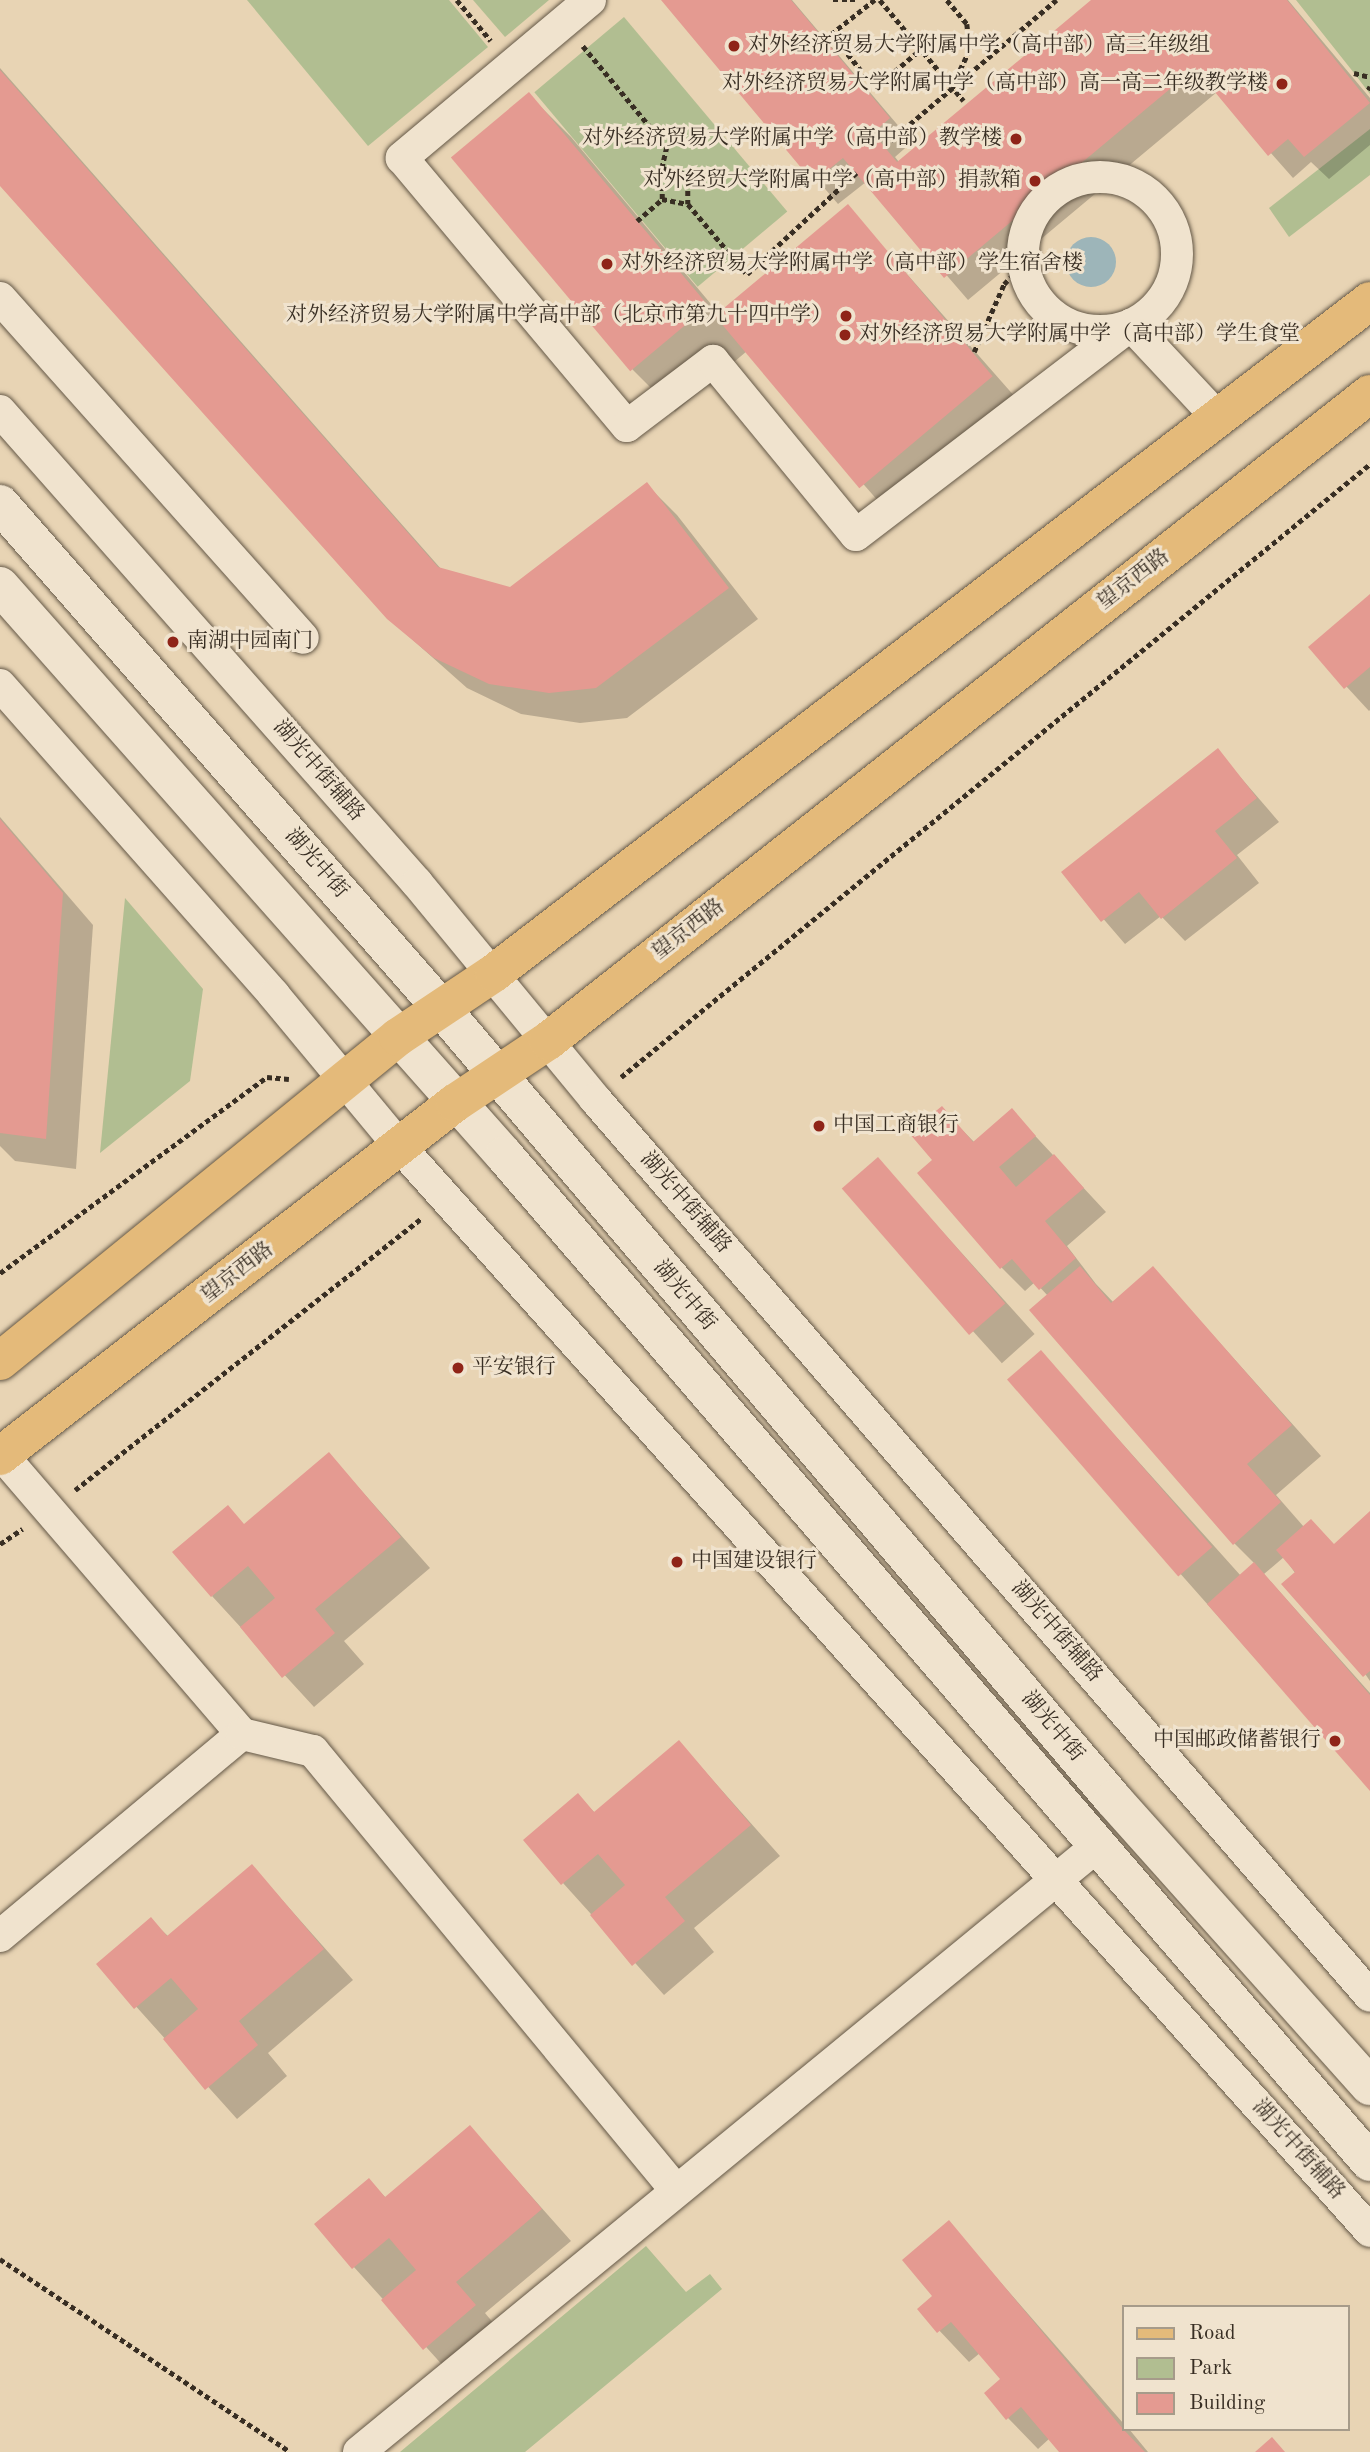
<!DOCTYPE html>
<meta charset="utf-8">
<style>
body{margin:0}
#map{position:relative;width:1370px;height:2452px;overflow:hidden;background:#e8d4b4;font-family:"Old Standard TT","Noto Serif SC",serif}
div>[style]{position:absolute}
.green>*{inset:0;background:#b1be91;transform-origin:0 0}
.water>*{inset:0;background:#9db5b9}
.round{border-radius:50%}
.shadow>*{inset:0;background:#0003;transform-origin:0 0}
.building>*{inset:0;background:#e49a91;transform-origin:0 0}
.path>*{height:4.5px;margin-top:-2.25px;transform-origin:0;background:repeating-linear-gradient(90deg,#382e23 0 5px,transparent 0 8.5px)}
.roads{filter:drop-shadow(0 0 2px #645847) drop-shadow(0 0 2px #645847)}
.minor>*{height:32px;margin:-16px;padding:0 16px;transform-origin:16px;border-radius:16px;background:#f0e3ce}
.minor>.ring{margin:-16px;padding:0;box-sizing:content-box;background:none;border:32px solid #f0e3ce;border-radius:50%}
.secondary>*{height:38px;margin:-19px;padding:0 19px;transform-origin:19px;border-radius:19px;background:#f0e3ce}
.primary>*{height:38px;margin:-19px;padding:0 19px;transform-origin:19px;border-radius:19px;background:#e4ba7a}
.dots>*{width:19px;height:19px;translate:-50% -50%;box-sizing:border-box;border:4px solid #f0e3ce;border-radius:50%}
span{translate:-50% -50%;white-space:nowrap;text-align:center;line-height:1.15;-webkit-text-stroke:6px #f0e3ce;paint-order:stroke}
.poi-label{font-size:21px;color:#382e23}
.left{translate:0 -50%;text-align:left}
.right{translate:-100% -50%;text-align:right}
.street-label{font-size:21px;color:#382e23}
.legend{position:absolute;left:1122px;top:2305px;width:228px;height:126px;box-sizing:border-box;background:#f0e3ce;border:2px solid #a69b8a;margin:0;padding:9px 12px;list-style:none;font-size:21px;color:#382e23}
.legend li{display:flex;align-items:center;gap:14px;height:35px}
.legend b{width:35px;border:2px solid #a69b8a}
</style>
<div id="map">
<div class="green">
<i style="clip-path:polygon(247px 0,449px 0,488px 47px,368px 146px)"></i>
<i style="clip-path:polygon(473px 0,549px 0,505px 37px)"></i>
<i style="clip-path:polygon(1296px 0,1370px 0,1370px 94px,1354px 73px)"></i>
<i style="left:624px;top:17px;width:254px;height:117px;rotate:50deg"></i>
<i style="clip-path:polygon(1370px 129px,1370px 175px,1289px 237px,1269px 208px)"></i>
<i style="clip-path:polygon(125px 898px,203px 989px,190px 1081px,100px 1153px)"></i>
<i style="clip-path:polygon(646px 2246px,686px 2292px,710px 2274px,722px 2289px,525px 2452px,400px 2452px)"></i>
</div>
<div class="water">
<i class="round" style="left:1066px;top:237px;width:50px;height:50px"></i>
</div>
<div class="shadow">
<i style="clip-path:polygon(663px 0,792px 0,912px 142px,895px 157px,899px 162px,1093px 0,1288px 0,1370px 98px,1370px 145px,1329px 179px,1311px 162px,1293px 178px,1217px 92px,968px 300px,866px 182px,838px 204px)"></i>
<i style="clip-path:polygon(0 68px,442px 570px,510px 589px,647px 485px,677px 515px,758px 619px,627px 718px,580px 723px,521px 714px,467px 688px,388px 618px,0 184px)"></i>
<i style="clip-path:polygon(528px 94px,571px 137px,721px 316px,848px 207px,1023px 406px,893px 518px,747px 351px,675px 412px,633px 370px,454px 157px)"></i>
<i style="clip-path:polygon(1370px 597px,1370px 710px,1369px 711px,1311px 648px)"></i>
<i style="clip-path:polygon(1217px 750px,1279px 822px,1237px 855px,1259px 883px,1185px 941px,1161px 916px,1125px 944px,1063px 872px)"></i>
<i style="clip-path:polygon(0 817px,93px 925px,76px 1169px,15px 1161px,0 1146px)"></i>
<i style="clip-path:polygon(941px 1108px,975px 1143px,1012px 1111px,1106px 1212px,1067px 1246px,1096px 1284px,1114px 1303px,1153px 1268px,1321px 1456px,1276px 1495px,1304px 1527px,1335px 1545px,1370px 1514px,1370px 1681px,1284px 1557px,1264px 1574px,1370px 1693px,1370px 1788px,1009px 1380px,1041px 1353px,1241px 1576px,1255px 1564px,1234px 1543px,1048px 1296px,1035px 1282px,1025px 1291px,1002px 1268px,934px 1160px)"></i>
<i style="left:878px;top:1160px;width:234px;height:44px;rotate:48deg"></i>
<i style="clip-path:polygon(329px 1454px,430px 1568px,344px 1641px,364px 1664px,314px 1707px,212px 1596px)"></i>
<i style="clip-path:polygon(679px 1742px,780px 1856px,694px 1928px,714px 1952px,664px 1995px,563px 1883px,578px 1795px,595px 1813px)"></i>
<i style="clip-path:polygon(252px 1866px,353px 1980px,268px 2053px,287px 2076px,237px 2119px,98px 1964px,151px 1920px,169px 1937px)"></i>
<i style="clip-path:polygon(470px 2127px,571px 2241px,485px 2313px,505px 2337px,455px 2379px,316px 2225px,369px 2180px,386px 2198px)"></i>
<i style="clip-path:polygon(949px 2223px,1123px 2423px,1123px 2429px,1129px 2429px,1148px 2452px,1062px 2452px,1050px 2438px,1038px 2449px,1008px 2418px,1003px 2380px,980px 2353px,969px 2362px,919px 2309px,934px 2296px)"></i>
</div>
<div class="building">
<i style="clip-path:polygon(661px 0,791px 0,890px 118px,873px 133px,897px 162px,1091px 0,1287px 0,1370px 103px,1304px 157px,1288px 139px,1268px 156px,1195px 68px,944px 278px,843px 158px,813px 182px)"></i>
<i style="clip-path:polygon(0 70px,438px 567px,510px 587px,647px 482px,729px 588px,596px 688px,549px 693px,489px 684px,434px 658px,387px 619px,0 186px)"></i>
<i style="left:529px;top:92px;width:279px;height:102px;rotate:50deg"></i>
<i style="left:848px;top:204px;width:225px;height:174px;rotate:50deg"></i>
<i style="clip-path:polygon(1370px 594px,1370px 667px,1344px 689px,1308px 647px)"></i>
<i style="clip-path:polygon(1218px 748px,1257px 798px,1215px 831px,1237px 858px,1161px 919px,1139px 892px,1101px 922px,1061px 872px)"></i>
<i style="clip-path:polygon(0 819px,63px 893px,46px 1139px,0 1133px)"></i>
<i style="clip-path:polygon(942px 1106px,973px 1142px,1012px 1108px,1036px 1136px,999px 1167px,1016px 1187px,1054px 1154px,1084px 1188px,1045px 1221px,1076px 1258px,1039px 1290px,1012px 1259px,1000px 1269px,917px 1173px,932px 1160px,909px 1133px)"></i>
<i style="left:878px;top:1157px;width:194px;height:48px;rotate:49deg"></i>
<i style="clip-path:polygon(1080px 1266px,1111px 1303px,1153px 1266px,1292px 1425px,1247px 1464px,1281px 1502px,1233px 1545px,1029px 1310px)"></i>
<i style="left:1041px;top:1350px;width:261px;height:45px;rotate:49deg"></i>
<i style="clip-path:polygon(329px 1452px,401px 1537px,315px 1609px,335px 1633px,282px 1678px,240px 1627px,275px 1598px,248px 1566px,211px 1597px,172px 1552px,228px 1505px,244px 1524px)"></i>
<i style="clip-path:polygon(1370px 1511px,1370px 1671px,1363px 1677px,1281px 1584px,1295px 1572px,1276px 1550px,1311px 1519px,1334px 1544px)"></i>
<i style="clip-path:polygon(1254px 1562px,1370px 1695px,1370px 1791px,1207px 1604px)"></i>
<i style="clip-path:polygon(679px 1740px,751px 1825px,665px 1897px,685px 1921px,632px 1966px,590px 1915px,625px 1885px,598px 1854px,561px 1885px,523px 1840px,578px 1793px,594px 1812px)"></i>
<i style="clip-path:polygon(252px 1864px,324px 1949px,239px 2021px,258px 2045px,205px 2090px,163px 2039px,198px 2009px,171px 1978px,134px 2009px,96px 1964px,151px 1917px,167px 1936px)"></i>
<i style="clip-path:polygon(470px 2125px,542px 2209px,456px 2282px,476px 2305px,423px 2350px,381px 2300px,416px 2270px,389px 2238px,352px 2269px,314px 2224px,369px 2178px,385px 2197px)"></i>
<i style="clip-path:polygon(949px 2220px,1123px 2429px,1145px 2452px,1059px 2452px,1021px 2407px,1006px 2420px,984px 2393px,1000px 2379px,951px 2322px,937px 2333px,917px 2309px,932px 2296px,902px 2260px)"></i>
<i style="clip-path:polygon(1272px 2437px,1285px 2452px,1255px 2452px)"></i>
</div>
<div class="path">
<i style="left:457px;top:0;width:53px;rotate:50.3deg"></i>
<i style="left:833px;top:0;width:23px"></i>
<i style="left:875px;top:0;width:55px;rotate:141.7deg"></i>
<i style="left:832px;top:34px;width:69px;rotate:51.5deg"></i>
<i style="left:875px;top:88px;width:60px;rotate:-40.3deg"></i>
<i style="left:880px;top:0;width:131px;rotate:50.3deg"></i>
<i style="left:947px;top:0;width:31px;rotate:50deg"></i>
<i style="left:967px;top:24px;width:26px;rotate:83deg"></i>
<i style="left:970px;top:50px;width:37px;rotate:116deg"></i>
<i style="left:583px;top:46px;width:131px;rotate:50.3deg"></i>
<i style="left:667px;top:147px;width:22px;rotate:103deg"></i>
<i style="left:1354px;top:73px;width:16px;rotate:14deg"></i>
<i style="left:1368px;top:90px;width:4px;rotate:-63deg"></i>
<i style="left:884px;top:146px;width:226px;rotate:-40.3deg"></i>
<i style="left:1051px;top:188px;width:5px;rotate:37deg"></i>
<i style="left:662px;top:199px;width:31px;rotate:-90deg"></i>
<i style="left:662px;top:168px;width:27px;rotate:13deg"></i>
<i style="left:688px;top:174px;width:30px;rotate:90deg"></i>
<i style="left:637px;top:221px;width:33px;rotate:-41deg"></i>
<i style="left:662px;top:199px;width:26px;rotate:11deg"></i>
<i style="left:688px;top:204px;width:92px;rotate:49.9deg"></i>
<i style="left:747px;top:274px;width:149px;rotate:-42.8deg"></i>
<i style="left:974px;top:352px;width:74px;rotate:-66.2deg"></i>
<i style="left:1004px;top:284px;width:28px;rotate:-46deg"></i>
<i style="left:621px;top:1077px;width:968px;rotate:-39.3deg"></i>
<i style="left:0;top:1273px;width:331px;rotate:-36.3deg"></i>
<i style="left:267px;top:1077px;width:22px;rotate:5deg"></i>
<i style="left:75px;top:1490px;width:439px;rotate:-38.1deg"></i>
<i style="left:0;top:1544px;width:27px;rotate:-34deg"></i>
<i style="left:0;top:2259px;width:348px;rotate:33.6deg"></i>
</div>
<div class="roads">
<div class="minor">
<i style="left:590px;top:0;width:246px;rotate:140deg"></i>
<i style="left:402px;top:158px;width:350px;rotate:50deg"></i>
<i style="left:627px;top:426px;width:108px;rotate:-37.1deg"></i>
<i style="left:713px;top:361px;width:225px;rotate:50.6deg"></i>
<i style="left:856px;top:535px;width:346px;rotate:-37.4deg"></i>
<i style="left:1131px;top:325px;width:126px;rotate:46.9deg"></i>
<i class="ring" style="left:1023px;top:177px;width:122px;height:122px"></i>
<i style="left:0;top:298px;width:455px;rotate:48.3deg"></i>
<i style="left:0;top:411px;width:630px;rotate:48.54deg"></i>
<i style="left:417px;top:883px;width:280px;rotate:50.5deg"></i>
<i style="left:595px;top:1099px;width:1185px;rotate:49.17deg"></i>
<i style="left:0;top:685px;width:414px;rotate:48.5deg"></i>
<i style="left:274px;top:995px;width:199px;rotate:50.3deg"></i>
<i style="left:401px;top:1148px;width:1453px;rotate:48.18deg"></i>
<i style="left:2px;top:1455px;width:368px;rotate:49.3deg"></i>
<i style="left:0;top:1936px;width:315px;rotate:-39.9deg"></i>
<i style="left:242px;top:1734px;width:73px;rotate:13.5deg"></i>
<i style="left:313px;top:1751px;width:568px;rotate:50.43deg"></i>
<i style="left:359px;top:2452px;width:954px;rotate:-39.38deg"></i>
</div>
<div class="secondary">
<i style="left:0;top:504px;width:670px;rotate:48.81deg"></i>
<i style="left:441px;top:1008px;width:1038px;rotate:49.65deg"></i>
<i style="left:1113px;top:1799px;width:385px;rotate:48.2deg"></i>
<i style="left:0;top:586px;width:760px;rotate:48.47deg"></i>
<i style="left:504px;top:1155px;width:1328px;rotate:49.31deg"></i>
</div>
<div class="primary">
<i style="left:0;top:1361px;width:513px;rotate:-39.15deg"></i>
<i style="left:398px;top:1037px;width:115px;rotate:-33.7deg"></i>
<i style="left:494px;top:973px;width:1104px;rotate:-37.49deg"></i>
<i style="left:0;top:1456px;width:576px;rotate:-37.81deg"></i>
<i style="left:455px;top:1103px;width:112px;rotate:-33.7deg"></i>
<i style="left:548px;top:1041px;width:1046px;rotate:-38.21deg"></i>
</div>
</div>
<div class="dots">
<i style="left:734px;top:46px;background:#8f2418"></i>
<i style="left:1282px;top:84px;background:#8f2418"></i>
<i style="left:1016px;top:139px;background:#8f2418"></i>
<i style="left:1035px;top:181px;background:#8f2418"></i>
<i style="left:607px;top:264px;background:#8f2418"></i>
<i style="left:846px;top:316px;background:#8f2418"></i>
<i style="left:845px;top:335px;background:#8f2418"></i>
<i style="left:173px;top:642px;background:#8f2418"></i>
<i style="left:819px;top:1126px;background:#8f2418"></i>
<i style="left:458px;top:1368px;background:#8f2418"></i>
<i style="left:677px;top:1562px;background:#8f2418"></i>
<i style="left:1335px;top:1741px;background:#8f2418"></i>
</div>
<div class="poi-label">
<span class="left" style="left:748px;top:46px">对外经济贸易大学附属中学（高中部）高三年级组</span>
<span class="right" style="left:1268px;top:84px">对外经济贸易大学附属中学（高中部）高一高二年级教学楼</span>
<span class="right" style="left:1002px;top:139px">对外经济贸易大学附属中学（高中部）教学楼</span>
<span class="right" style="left:1021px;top:181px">对外经贸大学附属中学（高中部）捐款箱</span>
<span class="left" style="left:621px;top:264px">对外经济贸易大学附属中学（高中部）学生宿舍楼</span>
<span class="right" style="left:832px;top:316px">对外经济贸易大学附属中学高中部（北京市第九十四中学）</span>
<span class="left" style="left:859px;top:335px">对外经济贸易大学附属中学（高中部）学生食堂</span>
<span class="left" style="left:187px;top:642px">南湖中园南门</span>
<span class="left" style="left:833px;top:1126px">中国工商银行</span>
<span class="left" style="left:472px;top:1368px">平安银行</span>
<span class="left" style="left:691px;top:1562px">中国建设银行</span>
<span class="right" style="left:1321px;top:1741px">中国邮政储蓄银行</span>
</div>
<div class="street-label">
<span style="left:1134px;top:580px;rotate:-38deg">望京西路</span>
<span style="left:318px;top:771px;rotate:49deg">湖光中街辅路</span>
<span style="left:316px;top:864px;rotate:49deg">湖光中街</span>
<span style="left:689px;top:930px;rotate:-38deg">望京西路</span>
<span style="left:685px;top:1203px;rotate:49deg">湖光中街辅路</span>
<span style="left:238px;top:1273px;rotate:-38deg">望京西路</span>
<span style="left:684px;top:1296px;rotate:50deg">湖光中街</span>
<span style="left:1056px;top:1632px;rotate:49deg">湖光中街辅路</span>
<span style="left:1052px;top:1727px;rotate:50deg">湖光中街</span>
<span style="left:1298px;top:2150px;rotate:48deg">湖光中街辅路</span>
</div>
<ul class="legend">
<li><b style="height:9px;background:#e4ba7a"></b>Road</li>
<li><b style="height:19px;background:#b1be91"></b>Park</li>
<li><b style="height:19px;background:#e49a91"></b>Building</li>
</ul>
</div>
